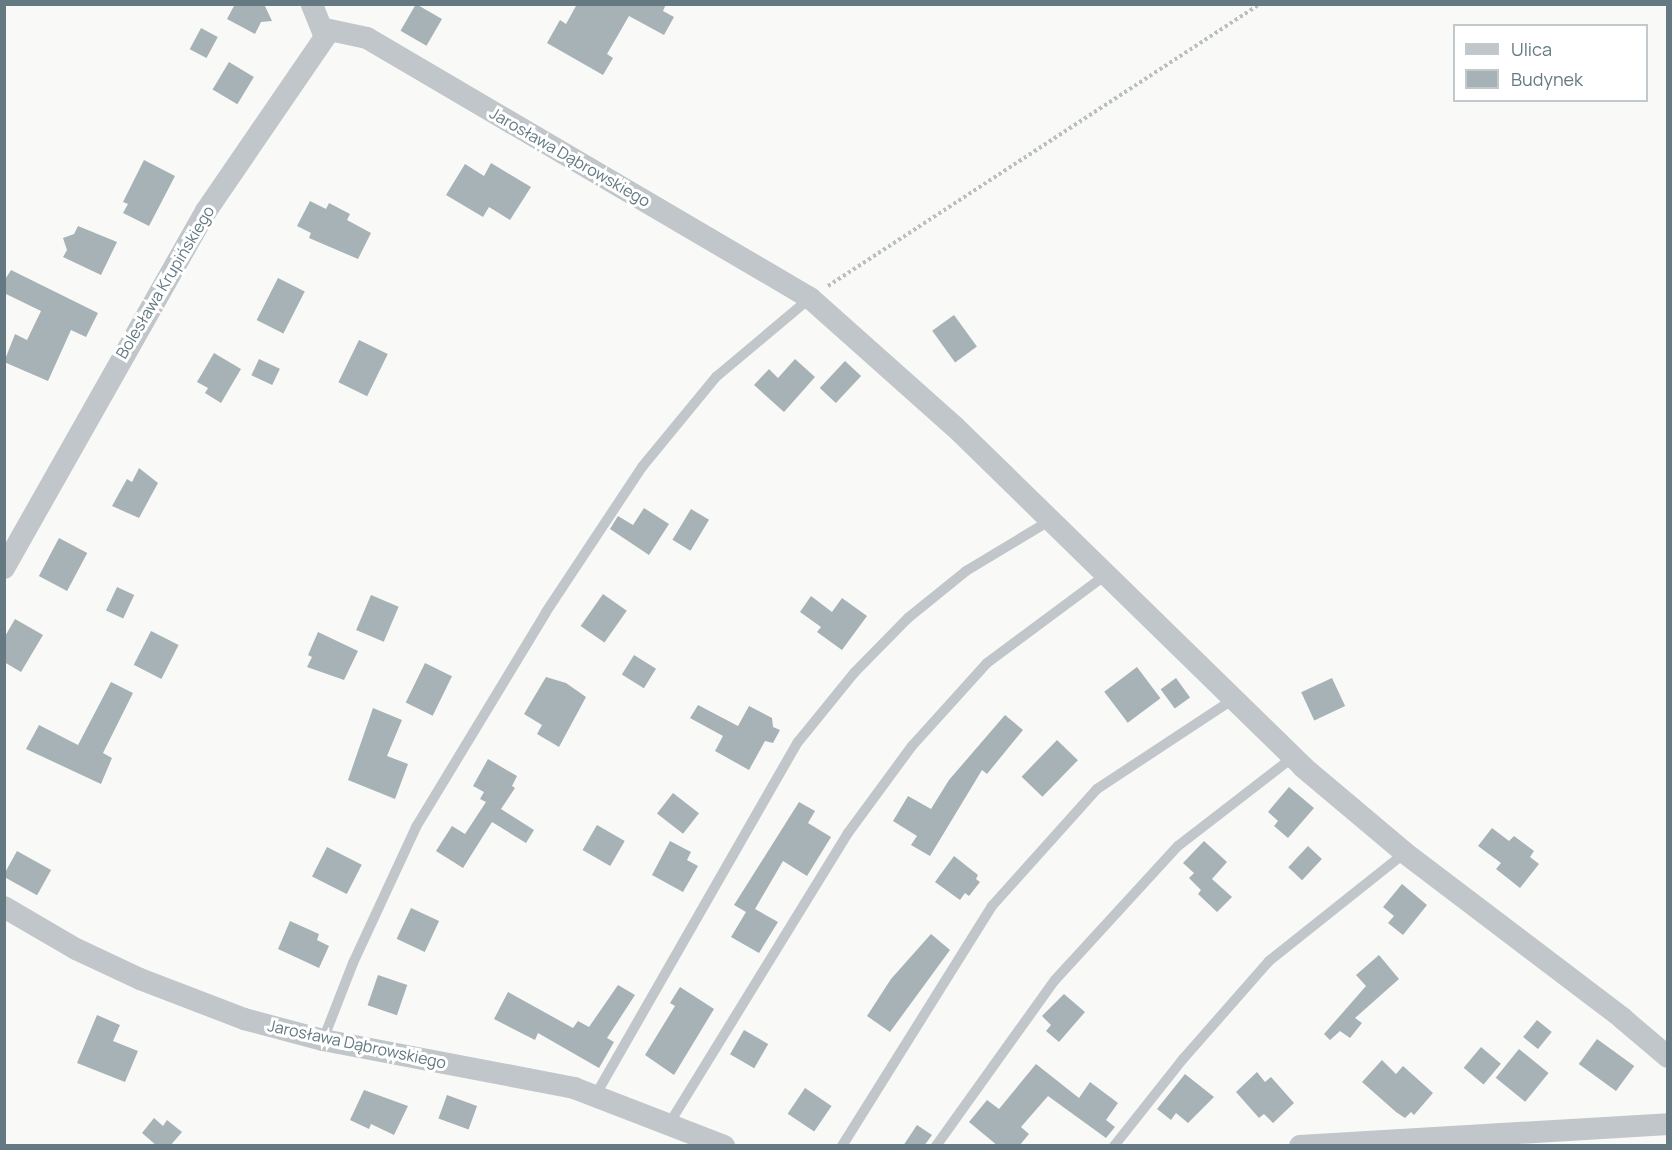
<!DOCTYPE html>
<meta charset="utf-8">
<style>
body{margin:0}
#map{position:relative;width:1672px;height:1150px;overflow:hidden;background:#f9f9f7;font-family:Manrope,sans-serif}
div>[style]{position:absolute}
.building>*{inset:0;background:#a7b2b6;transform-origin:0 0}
.path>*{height:4px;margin-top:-2px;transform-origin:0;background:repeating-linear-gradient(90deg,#babfc1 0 3px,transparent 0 6px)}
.service>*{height:10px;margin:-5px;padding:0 5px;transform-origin:5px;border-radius:5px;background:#c0c6c9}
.minor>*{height:22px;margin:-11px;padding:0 11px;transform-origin:11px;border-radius:11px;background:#c0c6c9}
span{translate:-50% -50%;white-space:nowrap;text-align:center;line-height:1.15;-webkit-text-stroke:6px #fff;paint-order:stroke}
.street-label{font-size:16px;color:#647982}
.frame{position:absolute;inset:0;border:6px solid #647982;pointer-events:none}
.legend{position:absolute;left:1453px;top:24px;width:195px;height:78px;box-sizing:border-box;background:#fff;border:2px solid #c1c9cd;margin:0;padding:8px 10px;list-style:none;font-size:18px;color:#647982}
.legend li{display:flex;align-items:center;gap:12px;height:30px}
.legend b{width:30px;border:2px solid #c1c9cd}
</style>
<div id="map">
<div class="building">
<i style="clip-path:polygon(235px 4px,264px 4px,272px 21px,261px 22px,255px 34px,227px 19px)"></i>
<i style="left:416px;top:4px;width:30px;height:31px;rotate:30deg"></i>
<i style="clip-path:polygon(577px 4px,666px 4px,663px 11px,674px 17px,664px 35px,629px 16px,607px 54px,613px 58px,603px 75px,547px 43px,560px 20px,566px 24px)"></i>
<i style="left:201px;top:28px;width:19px;height:24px;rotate:28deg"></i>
<i style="left:229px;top:62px;width:29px;height:32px;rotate:31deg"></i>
<i style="clip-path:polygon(144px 160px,175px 176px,149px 226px,123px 213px,128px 204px,123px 202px)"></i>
<i style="clip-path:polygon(491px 163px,531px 187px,510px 220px,489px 207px,483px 217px,446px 195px,465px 164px,484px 176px)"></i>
<i style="clip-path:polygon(310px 201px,326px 209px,329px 203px,350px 214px,347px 220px,371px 233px,358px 259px,309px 238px,311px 233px,297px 226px)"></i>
<i style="clip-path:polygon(78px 226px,117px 242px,101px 275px,63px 257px,67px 250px,63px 238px,74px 234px)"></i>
<i style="clip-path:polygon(11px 270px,98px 313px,86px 337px,71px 330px,48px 381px,4px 362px,15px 334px,27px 340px,41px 311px,4px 293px,4px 281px)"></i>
<i style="left:278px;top:278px;width:30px;height:47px;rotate:27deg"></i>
<i style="left:954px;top:315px;width:39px;height:27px;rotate:54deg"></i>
<i style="left:359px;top:340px;width:32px;height:47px;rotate:26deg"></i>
<i style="clip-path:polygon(214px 353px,241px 369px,221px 403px,205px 393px,208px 388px,197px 382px)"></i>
<i style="left:259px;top:359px;width:23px;height:18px;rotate:25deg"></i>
<i style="clip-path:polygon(795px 359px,815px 377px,784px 412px,754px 385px,769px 369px,778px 378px)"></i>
<i style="left:845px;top:361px;width:22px;height:37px;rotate:43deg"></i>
<i style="clip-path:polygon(139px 468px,158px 483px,139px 518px,112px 506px,127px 479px,132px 482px)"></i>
<i style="clip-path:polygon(644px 508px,669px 524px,649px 555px,610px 529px,618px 516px,633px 525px)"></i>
<i style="left:691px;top:509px;width:21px;height:36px;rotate:31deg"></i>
<i style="left:59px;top:538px;width:32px;height:43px;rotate:28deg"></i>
<i style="left:117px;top:587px;width:19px;height:26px;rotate:25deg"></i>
<i style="left:603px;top:594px;width:29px;height:39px;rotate:35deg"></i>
<i style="left:371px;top:595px;width:30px;height:38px;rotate:23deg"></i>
<i style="clip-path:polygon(811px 596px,832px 612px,842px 598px,867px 616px,842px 650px,817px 632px,821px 627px,800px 612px)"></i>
<i style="clip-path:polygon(15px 619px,43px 635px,21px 672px,4px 662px,4px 638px)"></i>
<i style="left:151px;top:631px;width:31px;height:38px;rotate:27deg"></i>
<i style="clip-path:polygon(318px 632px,358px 651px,344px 680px,307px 667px,312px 657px,308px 655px)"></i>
<i style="left:634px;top:655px;width:26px;height:23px;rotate:32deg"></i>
<i style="left:425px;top:663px;width:30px;height:44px;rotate:26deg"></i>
<i style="left:1137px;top:667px;width:39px;height:41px;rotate:53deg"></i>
<i style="clip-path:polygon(546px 677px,566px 683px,586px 697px,559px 747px,537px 734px,542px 725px,524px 714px)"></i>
<i style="left:1176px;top:678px;width:24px;height:19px;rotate:54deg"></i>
<i style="left:1332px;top:678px;width:31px;height:34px;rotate:65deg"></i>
<i style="clip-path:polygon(111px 682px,133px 693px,103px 753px,112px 758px,101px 784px,26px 749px,39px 725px,78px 745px)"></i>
<i style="clip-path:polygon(698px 705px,738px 726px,749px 706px,772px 718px,773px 727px,780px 730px,773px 743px,765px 741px,749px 770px,715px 751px,723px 736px,690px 718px)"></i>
<i style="clip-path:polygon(373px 708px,402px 720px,387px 756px,408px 764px,395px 799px,348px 780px)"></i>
<i style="clip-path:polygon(1005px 715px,1023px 730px,987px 774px,982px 770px,930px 856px,911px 845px,917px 836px,893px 821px,908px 796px,931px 809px,949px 780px)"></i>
<i style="left:1057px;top:740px;width:29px;height:51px;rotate:44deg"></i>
<i style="clip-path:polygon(488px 759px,517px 776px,512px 786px,515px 788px,501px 809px,534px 830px,526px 843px,492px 822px,463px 868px,436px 851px,452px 826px,465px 834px,486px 802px,480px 799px,484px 792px,473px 786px)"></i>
<i style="clip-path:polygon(1289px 787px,1314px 808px,1288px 838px,1274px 826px,1278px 821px,1268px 812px)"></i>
<i style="left:673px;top:793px;width:33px;height:26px;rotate:38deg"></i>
<i style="clip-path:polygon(799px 802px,815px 811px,808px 823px,831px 837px,807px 876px,783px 861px,755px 909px,778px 922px,759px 953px,731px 937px,746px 912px,734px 905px)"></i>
<i style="left:597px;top:825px;width:32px;height:29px;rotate:30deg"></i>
<i style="clip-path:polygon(1492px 828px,1509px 841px,1514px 836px,1534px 851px,1530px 857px,1539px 864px,1520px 888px,1496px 869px,1501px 863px,1478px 846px)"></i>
<i style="clip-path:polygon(670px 841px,691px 852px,687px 860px,698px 866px,683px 892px,652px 875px)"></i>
<i style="clip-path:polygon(1204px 841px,1227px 862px,1212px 879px,1232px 897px,1217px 912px,1198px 894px,1201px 890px,1189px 878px,1194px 873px,1183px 863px)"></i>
<i style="left:1308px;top:846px;width:19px;height:29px;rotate:43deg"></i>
<i style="left:327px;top:847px;width:39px;height:33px;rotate:27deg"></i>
<i style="left:17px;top:851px;width:39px;height:29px;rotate:29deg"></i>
<i style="clip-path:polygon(954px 856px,978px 875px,976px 879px,980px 882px,969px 896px,965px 893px,960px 900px,935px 882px)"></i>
<i style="clip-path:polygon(1402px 884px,1427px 905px,1403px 935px,1388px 923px,1394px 916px,1383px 907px)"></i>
<i style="left:411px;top:908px;width:31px;height:34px;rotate:25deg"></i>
<i style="clip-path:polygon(290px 921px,319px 934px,317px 940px,329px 946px,319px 968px,278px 949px)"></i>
<i style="clip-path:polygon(931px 934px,950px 950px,890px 1032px,867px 1016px,891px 979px)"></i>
<i style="clip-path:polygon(1379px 955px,1399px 979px,1355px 1018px,1362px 1023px,1350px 1038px,1340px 1031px,1330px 1040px,1324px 1034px,1366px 986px,1356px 975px)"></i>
<i style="left:378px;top:975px;width:31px;height:32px;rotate:19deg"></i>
<i style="clip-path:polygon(618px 985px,635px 995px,607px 1038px,614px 1042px,599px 1068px,538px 1033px,535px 1040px,494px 1019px,508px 992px,573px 1028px,578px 1021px,589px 1027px)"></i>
<i style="clip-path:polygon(680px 987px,714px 1009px,674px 1075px,645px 1055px,675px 1006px,670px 1003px)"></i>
<i style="clip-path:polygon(1064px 994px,1085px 1012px,1059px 1042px,1046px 1031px,1051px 1025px,1042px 1016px)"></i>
<i style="clip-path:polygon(97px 1015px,120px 1025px,113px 1041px,138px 1051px,125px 1082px,77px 1063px)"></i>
<i style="left:1537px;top:1020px;width:19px;height:22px;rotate:39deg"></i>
<i style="left:744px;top:1030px;width:28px;height:28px;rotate:30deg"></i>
<i style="left:1597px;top:1039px;width:46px;height:31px;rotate:36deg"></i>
<i style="left:1481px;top:1047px;width:26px;height:27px;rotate:40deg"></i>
<i style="left:1519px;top:1049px;width:38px;height:37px;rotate:39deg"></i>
<i style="clip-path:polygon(1382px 1060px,1396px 1074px,1403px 1066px,1433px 1093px,1414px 1115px,1411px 1112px,1405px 1118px,1396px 1112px,1362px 1082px)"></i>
<i style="clip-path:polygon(1036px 1064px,1079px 1098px,1090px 1082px,1118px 1103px,1106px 1120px,1115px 1127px,1106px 1138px,1048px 1096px,1021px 1127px,1029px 1134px,1019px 1146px,998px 1146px,969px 1122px,987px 1100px,999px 1109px)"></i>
<i style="clip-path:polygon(1257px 1072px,1265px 1082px,1271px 1077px,1294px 1103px,1273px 1123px,1264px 1114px,1259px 1118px,1236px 1092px)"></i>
<i style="clip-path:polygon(1185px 1074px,1214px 1097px,1188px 1123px,1176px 1113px,1171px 1120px,1157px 1109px)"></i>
<i style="left:805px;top:1088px;width:32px;height:31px;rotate:34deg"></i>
<i style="clip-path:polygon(364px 1090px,408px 1106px,394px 1135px,371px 1124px,369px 1129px,350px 1120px)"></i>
<i style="left:447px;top:1095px;width:32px;height:25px;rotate:20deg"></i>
<i style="clip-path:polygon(154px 1118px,163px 1126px,167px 1120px,182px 1132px,170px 1146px,157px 1146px,142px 1133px)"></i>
<i style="clip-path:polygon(917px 1125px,932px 1135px,924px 1146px,903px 1146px)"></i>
</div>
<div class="path">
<i style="left:828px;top:286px;width:516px;rotate:-33.14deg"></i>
</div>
<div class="service">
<i style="left:323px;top:1040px;width:83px;rotate:-68.7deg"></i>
<i style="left:353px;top:963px;width:150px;rotate:-65.1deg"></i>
<i style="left:416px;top:827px;width:251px;rotate:-58.8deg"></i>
<i style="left:546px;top:612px;width:174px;rotate:-56.5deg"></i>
<i style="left:642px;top:467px;width:117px;rotate:-50.6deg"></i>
<i style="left:716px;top:377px;width:123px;rotate:-40deg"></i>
<i style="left:595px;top:1096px;width:408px;rotate:-60.2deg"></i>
<i style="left:798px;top:742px;width:89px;rotate:-50.9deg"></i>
<i style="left:854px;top:673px;width:77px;rotate:-45.5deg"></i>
<i style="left:908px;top:618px;width:75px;rotate:-39deg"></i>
<i style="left:966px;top:571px;width:99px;rotate:-31deg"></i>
<i style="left:669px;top:1124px;width:342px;rotate:-58.4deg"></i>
<i style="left:848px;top:833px;width:108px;rotate:-53.7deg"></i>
<i style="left:912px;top:746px;width:112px;rotate:-47.9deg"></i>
<i style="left:987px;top:663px;width:149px;rotate:-36.6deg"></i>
<i style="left:842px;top:1146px;width:283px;rotate:-58deg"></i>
<i style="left:992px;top:906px;width:157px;rotate:-48.1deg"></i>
<i style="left:1097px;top:789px;width:162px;rotate:-33.4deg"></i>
<i style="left:936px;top:1146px;width:204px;rotate:-54.4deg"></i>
<i style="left:1055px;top:980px;width:182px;rotate:-47.5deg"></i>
<i style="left:1178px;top:846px;width:145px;rotate:-37.7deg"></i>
<i style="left:1114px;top:1146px;width:111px;rotate:-51.6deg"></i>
<i style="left:1183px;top:1059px;width:130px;rotate:-48.7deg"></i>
<i style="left:1269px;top:961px;width:174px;rotate:-38.5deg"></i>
</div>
<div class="minor">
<i style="left:325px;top:29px;width:43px;rotate:12.1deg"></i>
<i style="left:367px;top:38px;width:514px;rotate:30.41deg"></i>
<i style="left:810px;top:298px;width:194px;rotate:41.7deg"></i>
<i style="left:955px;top:427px;width:487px;rotate:44.3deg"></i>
<i style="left:1303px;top:767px;width:133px;rotate:40.1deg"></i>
<i style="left:1405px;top:853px;width:273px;rotate:37.2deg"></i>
<i style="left:1622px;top:1018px;width:60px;rotate:40.3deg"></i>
<i style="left:4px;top:568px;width:410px;rotate:-60.5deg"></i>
<i style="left:206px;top:211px;width:211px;rotate:-55.6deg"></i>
<i style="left:325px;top:37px;width:35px;rotate:-112deg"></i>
<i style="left:4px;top:907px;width:83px;rotate:30.3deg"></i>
<i style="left:76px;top:949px;width:71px;rotate:25.1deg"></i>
<i style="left:140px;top:979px;width:111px;rotate:21deg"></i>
<i style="left:244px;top:1019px;width:82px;rotate:14.9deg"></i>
<i style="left:323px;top:1040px;width:256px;rotate:10.8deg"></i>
<i style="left:574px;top:1088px;width:161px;rotate:21.1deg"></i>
<i style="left:1300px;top:1146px;width:369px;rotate:-3.4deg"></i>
</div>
<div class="street-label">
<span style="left:570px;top:157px;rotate:30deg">Jarosława Dąbrowskiego</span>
<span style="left:165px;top:282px;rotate:-59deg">Bolesława Krupińskiego</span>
<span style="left:357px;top:1044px;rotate:12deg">Jarosława Dąbrowskiego</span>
</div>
<div class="frame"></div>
<ul class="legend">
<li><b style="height:8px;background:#c0c6c9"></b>Ulica</li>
<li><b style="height:16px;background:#a7b2b6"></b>Budynek</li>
</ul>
</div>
